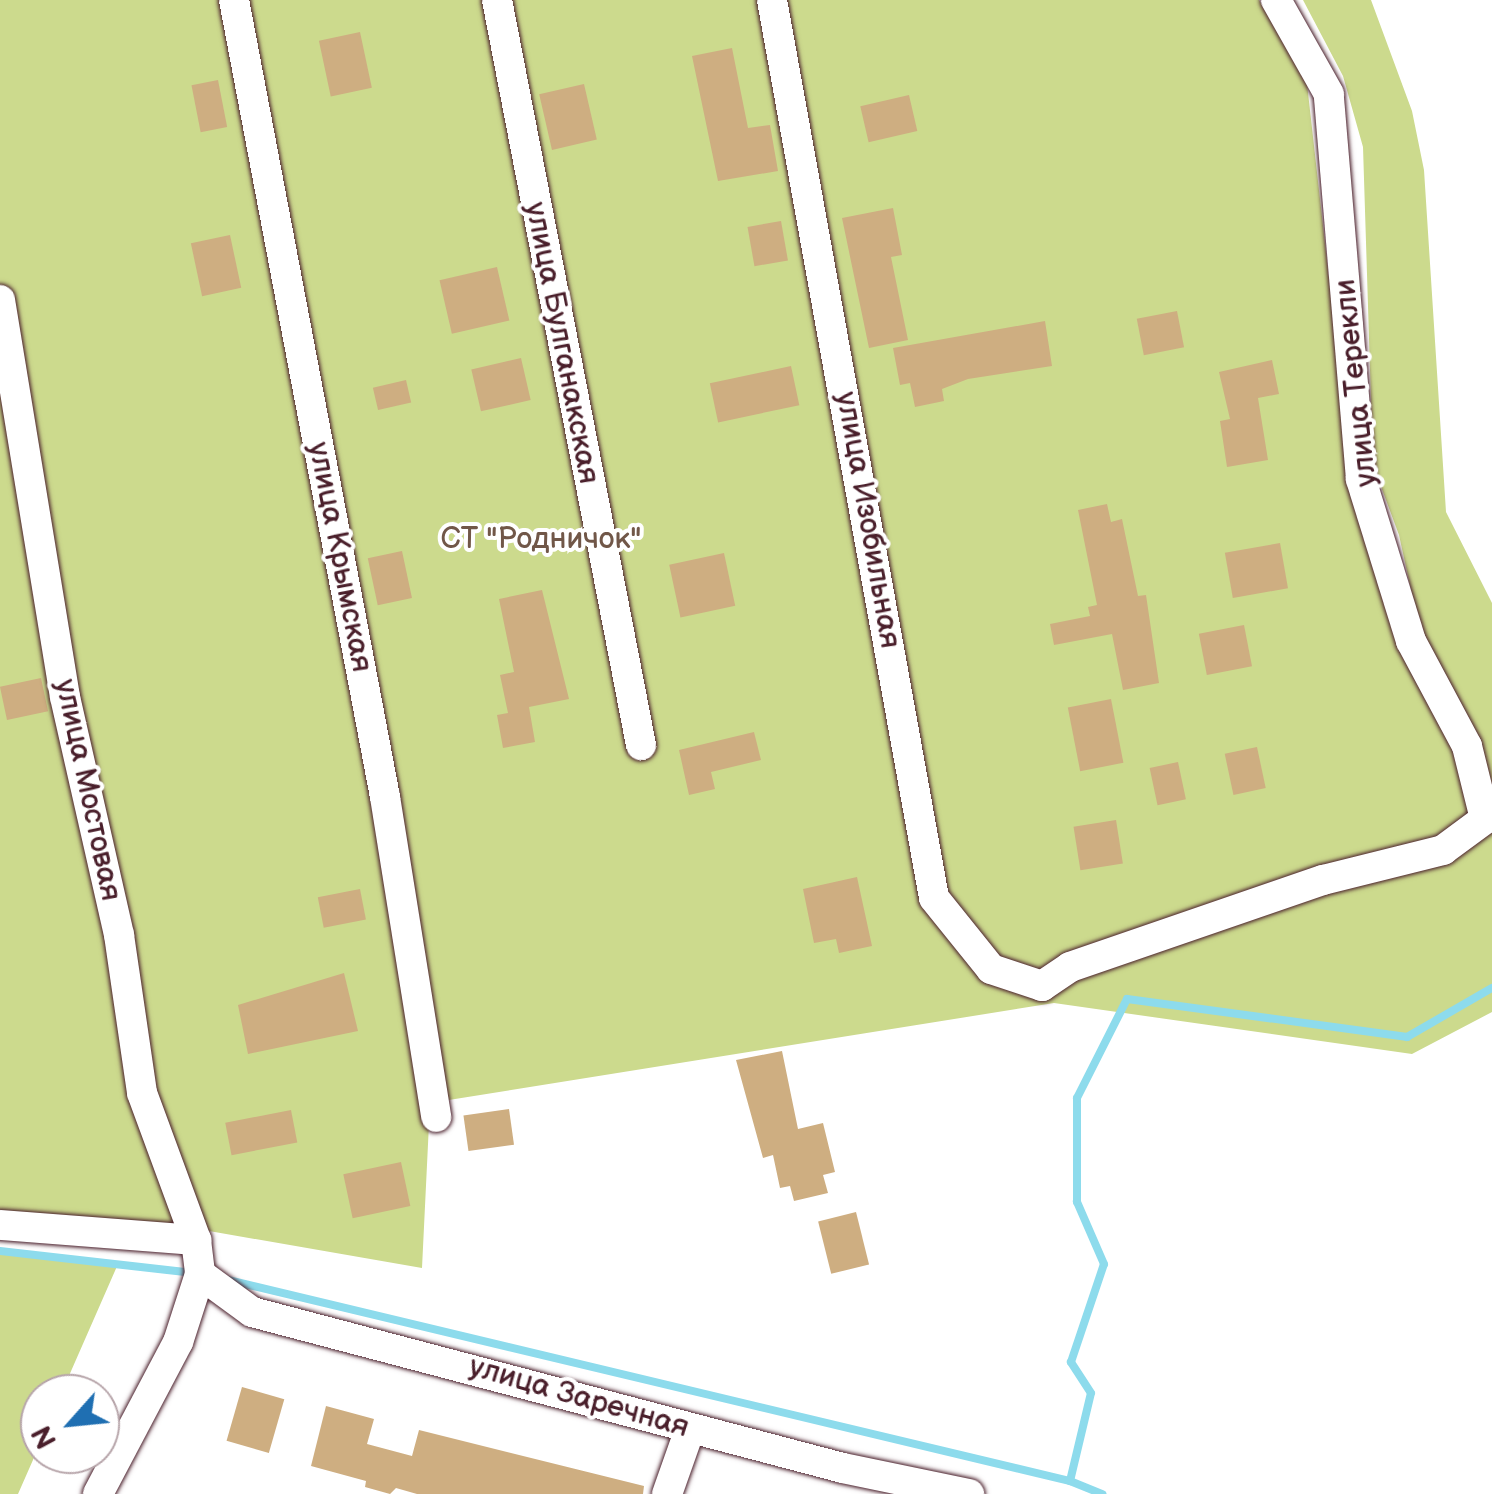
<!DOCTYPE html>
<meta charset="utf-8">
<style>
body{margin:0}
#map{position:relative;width:1492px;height:1494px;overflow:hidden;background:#fff;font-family:"Balsamiq Sans",sans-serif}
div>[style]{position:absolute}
.green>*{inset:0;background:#ccda8d}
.stream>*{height:8px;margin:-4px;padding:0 4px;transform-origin:4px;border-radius:4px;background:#8ddbec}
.building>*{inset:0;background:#ceae81;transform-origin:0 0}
.roads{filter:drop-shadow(0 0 2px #4a1f2b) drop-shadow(0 0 2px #4a1f2b)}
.minor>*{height:30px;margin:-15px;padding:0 15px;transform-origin:15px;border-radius:15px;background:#fff}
span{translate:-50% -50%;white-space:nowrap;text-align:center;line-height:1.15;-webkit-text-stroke:8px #fff;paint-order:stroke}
.street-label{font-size:30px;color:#4a1f2b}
.park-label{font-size:30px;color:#715748}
.north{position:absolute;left:20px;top:1374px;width:100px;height:100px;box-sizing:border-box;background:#fff;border:2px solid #b7a5aa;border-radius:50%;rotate:243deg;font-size:28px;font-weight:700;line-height:40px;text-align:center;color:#4a1f2b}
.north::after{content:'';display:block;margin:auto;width:35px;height:45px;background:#1f6fb2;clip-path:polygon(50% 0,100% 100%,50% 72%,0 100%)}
</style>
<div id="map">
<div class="green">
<i style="clip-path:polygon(0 0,1259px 0,1306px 75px,1355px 509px,1420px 631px,1399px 535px,1373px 465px,1363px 147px,1343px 76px,1303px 0,1371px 0,1412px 111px,1424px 170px,1446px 512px,1492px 603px,1492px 1012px,1412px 1054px,1054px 1003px,430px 1103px,422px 1268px,192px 1228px,0 1213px)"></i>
<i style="clip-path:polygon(0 1252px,118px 1264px,61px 1394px,40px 1394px,40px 1444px,18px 1494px,0 1494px)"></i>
</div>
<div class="stream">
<i style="left:0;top:1251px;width:195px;rotate:6.5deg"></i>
<i style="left:228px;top:1280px;width:866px;rotate:13.43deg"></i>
<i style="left:1070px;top:1481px;width:35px;rotate:22deg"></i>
<i style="left:1070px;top:1481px;width:90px;rotate:-76.6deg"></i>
<i style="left:1091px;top:1393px;width:37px;rotate:-123deg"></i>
<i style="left:1071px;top:1362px;width:103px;rotate:-71.4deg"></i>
<i style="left:1104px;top:1264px;width:68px;rotate:-113.5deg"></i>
<i style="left:1077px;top:1202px;width:104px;rotate:-90deg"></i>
<i style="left:1077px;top:1098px;width:111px;rotate:-63.2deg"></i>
<i style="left:1127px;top:999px;width:283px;rotate:7.7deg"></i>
<i style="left:1407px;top:1037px;width:98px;rotate:-30deg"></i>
</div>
<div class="building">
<i style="left:360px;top:32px;width:57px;height:42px;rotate:78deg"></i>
<i style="clip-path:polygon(732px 48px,748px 128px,770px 125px,778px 171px,718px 181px,692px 56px)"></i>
<i style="left:218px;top:80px;width:48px;height:27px;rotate:79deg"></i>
<i style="left:584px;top:84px;width:57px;height:46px;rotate:77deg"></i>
<i style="left:909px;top:95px;width:37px;height:50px;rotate:77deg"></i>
<i style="clip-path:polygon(893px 208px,902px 255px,891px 257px,908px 340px,869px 348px,842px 218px)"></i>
<i style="left:781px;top:221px;width:40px;height:34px;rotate:80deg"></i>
<i style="left:230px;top:235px;width:54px;height:40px;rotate:78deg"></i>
<i style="left:497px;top:267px;width:55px;height:59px;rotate:77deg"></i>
<i style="left:1177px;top:311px;width:37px;height:41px;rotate:79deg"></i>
<i style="clip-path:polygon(1045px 321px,1052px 366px,968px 379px,942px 389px,944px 401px,915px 407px,910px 383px,900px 385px,893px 348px)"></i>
<i style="left:521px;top:358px;width:43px;height:51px;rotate:77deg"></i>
<i style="clip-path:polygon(1272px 360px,1279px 394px,1258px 398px,1268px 460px,1227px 467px,1220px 421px,1230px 419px,1219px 372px)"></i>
<i style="left:791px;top:366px;width:40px;height:83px;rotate:78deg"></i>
<i style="left:406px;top:380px;width:23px;height:34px;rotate:77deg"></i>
<i style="clip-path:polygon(1107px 504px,1111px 522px,1122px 519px,1138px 596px,1146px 595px,1159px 683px,1123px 690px,1112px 634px,1054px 645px,1050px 624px,1090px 616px,1088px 607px,1097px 605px,1078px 510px)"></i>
<i style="left:1280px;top:543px;width:46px;height:56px;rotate:80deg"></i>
<i style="left:402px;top:551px;width:48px;height:35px;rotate:78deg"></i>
<i style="left:724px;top:553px;width:54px;height:56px;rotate:78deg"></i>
<i style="clip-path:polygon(542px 590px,569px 699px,529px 707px,535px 742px,503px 748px,497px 715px,508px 713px,500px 675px,514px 672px,499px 599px)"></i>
<i style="left:1244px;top:625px;width:42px;height:46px;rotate:79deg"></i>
<i style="left:41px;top:678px;width:34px;height:42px;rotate:78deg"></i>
<i style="left:1111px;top:699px;width:65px;height:44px;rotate:79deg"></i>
<i style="clip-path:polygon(754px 732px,761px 760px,711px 772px,715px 789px,689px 795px,679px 750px)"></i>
<i style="left:1257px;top:747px;width:42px;height:33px;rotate:78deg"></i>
<i style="left:1178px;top:762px;width:38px;height:29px;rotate:78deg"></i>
<i style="left:1116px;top:820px;width:44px;height:43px;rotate:81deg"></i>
<i style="clip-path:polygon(857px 877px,872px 946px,839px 953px,836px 939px,814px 943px,803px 889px)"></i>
<i style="left:360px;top:889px;width:31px;height:43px;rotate:79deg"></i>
<i style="clip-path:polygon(344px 973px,358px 1031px,248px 1054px,238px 1005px)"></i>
<i style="clip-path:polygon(782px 1051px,798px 1129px,823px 1123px,835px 1172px,823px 1175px,828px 1193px,794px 1201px,790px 1186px,780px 1188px,773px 1155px,763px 1158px,736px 1060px)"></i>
<i style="left:509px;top:1109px;width:36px;height:46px;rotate:82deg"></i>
<i style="left:291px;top:1110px;width:33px;height:67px;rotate:79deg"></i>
<i style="left:401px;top:1162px;width:45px;height:59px;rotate:78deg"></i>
<i style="left:856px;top:1212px;width:54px;height:39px;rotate:76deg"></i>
<i style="left:242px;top:1387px;width:44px;height:56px;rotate:16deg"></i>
<i style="clip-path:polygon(326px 1406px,374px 1419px,367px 1444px,412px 1456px,419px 1430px,644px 1486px,643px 1494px,417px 1494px,396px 1488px,390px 1494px,365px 1487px,366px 1481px,311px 1466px)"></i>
</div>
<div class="roads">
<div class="minor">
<i style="left:234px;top:0;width:811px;rotate:79.27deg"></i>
<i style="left:385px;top:797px;width:324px;rotate:80.9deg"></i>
<i style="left:497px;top:0;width:759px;rotate:79.06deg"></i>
<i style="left:772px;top:0;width:912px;rotate:79.77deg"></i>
<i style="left:934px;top:898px;width:91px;rotate:51.2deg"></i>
<i style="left:991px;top:969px;width:54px;rotate:18.4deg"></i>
<i style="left:1042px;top:986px;width:34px;rotate:-34deg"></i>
<i style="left:1070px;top:967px;width:268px;rotate:-19deg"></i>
<i style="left:1323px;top:880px;width:124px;rotate:-14deg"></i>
<i style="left:1443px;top:850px;width:52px;rotate:-36.4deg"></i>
<i style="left:1485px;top:819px;width:75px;rotate:-103.9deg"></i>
<i style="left:1467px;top:746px;width:119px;rotate:-118.1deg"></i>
<i style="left:1411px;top:641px;width:170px;rotate:-107.2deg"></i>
<i style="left:1361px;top:479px;width:386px;rotate:-94.8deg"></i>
<i style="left:1329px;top:94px;width:108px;rotate:-119.4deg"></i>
<i style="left:0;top:300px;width:402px;rotate:80.7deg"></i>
<i style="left:65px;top:697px;width:244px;rotate:77.2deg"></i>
<i style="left:119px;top:935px;width:160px;rotate:81.7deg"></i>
<i style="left:142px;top:1093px;width:157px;rotate:69.8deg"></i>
<i style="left:196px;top:1240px;width:34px;rotate:83deg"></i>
<i style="left:200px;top:1274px;width:71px;rotate:107.9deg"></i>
<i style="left:178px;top:1342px;width:172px;rotate:117.8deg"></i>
<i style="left:0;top:1225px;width:197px;rotate:4.4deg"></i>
<i style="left:200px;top:1274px;width:64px;rotate:36.2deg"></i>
<i style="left:252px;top:1312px;width:611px;rotate:14.79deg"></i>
<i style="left:843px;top:1468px;width:129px;rotate:11.7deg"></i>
<i style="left:667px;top:1494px;width:69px;rotate:-70.5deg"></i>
</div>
</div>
<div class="street-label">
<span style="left:562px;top:343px;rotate:79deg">улица Булганакская</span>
<span style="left:1356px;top:383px;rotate:-96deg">улица Терекли</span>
<span style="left:868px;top:520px;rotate:80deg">улица Изобильная</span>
<span style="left:340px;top:557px;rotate:79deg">улица Крымская</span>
<span style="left:88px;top:790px;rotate:78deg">улица Мостовая</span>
<span style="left:579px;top:1397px;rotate:16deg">улица Заречная</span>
</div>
<div class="park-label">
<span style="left:541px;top:539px">СТ "Родничок"</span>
</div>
<div class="north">N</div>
</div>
